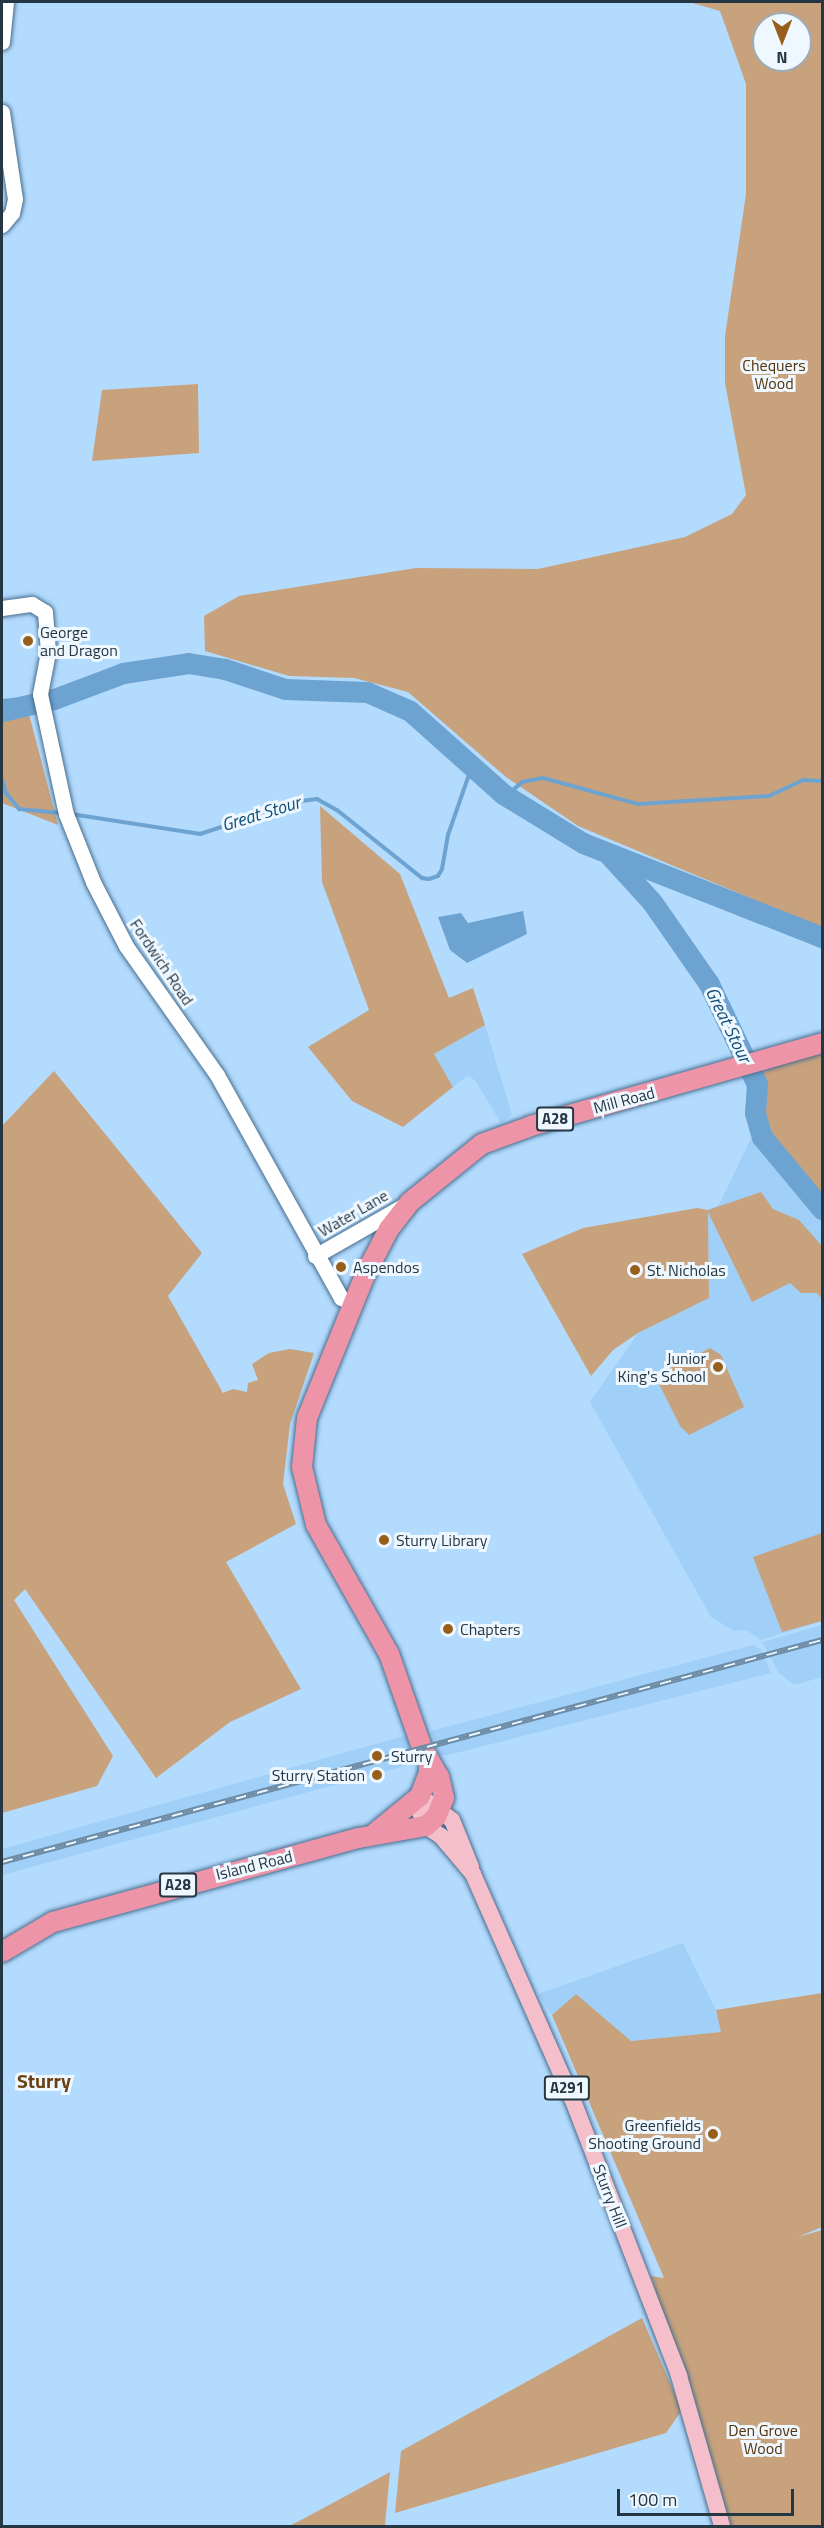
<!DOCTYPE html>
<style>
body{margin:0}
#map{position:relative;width:824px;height:2528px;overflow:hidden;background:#b2dbfe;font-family:"Titillium Web",sans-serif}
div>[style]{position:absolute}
.built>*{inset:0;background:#a0cff7}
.green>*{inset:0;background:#c8a27d}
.water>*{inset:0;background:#6da3d1}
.stream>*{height:4px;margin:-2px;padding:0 2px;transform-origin:2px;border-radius:2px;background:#6da3d1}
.river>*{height:21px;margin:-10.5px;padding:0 10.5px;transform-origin:10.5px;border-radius:10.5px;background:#6da3d1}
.roads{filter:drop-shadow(0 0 2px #486d8d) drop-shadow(0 0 2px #486d8d)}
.secondary>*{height:15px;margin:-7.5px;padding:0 7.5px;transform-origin:7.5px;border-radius:7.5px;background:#fff}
.primary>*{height:16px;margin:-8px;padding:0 8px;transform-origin:8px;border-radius:8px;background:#f4bfcb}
.highway>*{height:20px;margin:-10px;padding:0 10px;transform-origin:10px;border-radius:10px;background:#ed94a8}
.rail>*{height:6px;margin-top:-3px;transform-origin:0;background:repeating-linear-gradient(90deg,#eff8ff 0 11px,#6e8ba4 0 22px);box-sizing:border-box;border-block:2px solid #6e8ba4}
.dots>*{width:16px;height:16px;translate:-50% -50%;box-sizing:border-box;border:3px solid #eff8ff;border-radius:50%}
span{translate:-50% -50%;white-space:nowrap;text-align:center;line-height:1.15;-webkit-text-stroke:6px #eff8ff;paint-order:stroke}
.shield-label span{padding:2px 4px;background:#eff8ff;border:2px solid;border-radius:4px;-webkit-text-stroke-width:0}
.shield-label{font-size:15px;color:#263744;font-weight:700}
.park-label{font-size:16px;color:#54320a}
.poi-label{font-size:16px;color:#263744}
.left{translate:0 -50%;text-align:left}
.right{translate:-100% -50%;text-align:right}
.street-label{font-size:16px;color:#263744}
.water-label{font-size:18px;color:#0f4e7a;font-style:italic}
.quarter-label{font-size:20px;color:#6a4215;font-weight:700}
.frame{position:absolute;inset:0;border:3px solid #263744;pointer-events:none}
.north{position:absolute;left:752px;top:12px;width:60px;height:60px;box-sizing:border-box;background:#eff8ff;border:2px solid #9fabb4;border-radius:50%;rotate:180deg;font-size:16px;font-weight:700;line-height:24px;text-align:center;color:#263744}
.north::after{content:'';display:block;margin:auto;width:21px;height:27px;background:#985f1c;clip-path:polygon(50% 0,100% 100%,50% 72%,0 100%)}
.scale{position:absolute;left:617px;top:2489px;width:177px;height:27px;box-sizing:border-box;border:3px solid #263744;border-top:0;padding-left:8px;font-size:18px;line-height:21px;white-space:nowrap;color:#263744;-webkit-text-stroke:4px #eff8ff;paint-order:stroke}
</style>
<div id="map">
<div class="built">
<i style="clip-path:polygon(485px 1025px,512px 1115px,501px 1123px,475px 1080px,467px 1076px,453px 1087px,434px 1054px)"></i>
<i style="clip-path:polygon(751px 1138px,822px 1218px,822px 1621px,761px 1640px,746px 1630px,734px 1631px,711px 1617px,590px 1402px,638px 1333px,709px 1298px,708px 1210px,719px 1205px)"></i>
<i style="clip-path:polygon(822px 1625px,822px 1677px,794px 1685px,779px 1673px,762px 1642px)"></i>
<i style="clip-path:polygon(753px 1645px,761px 1649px,771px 1673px,448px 1755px,439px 1756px,431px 1731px)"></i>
<i style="clip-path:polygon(411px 1734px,419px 1762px,2px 1875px,2px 1849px)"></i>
<i style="clip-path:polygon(683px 1943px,716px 2010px,722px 2032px,630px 2041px,576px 1994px,552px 2015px,538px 1994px)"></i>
</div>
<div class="green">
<i style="clip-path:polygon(evenodd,689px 2px,822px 2px,822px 928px,578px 826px,506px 777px,408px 692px,354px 678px,289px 676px,205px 651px,204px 616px,239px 596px,416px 568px,538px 569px,685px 537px,732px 514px,746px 495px,725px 383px,725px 336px,746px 194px,746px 84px,720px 11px,689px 2px,764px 24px,800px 24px,800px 60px,764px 60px,764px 24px)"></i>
<i style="clip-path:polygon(198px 384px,199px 453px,92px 461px,102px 390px)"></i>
<i style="clip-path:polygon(29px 714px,58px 825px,2px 803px,2px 722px)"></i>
<i style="clip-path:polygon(320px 806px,400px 874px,449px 998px,473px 988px,485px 1025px,434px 1054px,453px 1087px,403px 1127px,352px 1101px,308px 1047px,369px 1010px,322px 882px)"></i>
<i style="clip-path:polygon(822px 1051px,822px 1201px,768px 1133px,759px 1108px,764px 1088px,760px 1072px)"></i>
<i style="clip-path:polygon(54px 1071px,202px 1253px,168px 1296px,223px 1393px,233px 1389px,247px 1392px,248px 1383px,258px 1380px,252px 1364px,269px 1353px,290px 1349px,314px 1353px,290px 1424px,283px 1484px,296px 1524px,226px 1562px,301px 1689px,230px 1722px,156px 1778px,25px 1589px,14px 1600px,113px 1756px,97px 1786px,2px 1813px,2px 1126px)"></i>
<i style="clip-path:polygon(761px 1192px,773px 1209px,799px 1220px,822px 1246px,822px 1299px,817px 1293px,801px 1293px,790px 1283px,752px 1302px,708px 1212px,709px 1298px,638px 1333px,613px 1350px,591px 1376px,522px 1254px,583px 1228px,697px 1208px,708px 1210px)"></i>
<i style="clip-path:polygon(710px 1348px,721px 1355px,744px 1407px,689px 1435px,680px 1426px,655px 1376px)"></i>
<i style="clip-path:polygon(822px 1533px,822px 1621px,782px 1632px,753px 1557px)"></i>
<i style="clip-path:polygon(822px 1993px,822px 2227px,798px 2237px,822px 2230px,822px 2526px,727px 2526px,651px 2276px,664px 2278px,552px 2015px,576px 1994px,631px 2041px,721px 2032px,716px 2010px)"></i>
<i style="clip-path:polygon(642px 2318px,682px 2410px,666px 2433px,395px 2513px,401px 2451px)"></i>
<i style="clip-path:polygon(390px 2472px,385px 2526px,289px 2526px,303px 2519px)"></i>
</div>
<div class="water">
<i style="clip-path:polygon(31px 696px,39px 698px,37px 712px,2px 722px,2px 699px)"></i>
<i style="clip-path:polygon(523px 911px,527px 934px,467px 963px,450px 950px,438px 917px,461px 913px,468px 923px)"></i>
</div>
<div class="stream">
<i style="left:2px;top:779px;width:15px;rotate:74deg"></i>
<i style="left:6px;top:793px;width:21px;rotate:51deg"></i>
<i style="left:19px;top:809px;width:41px;rotate:5.6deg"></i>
<i style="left:506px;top:796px;width:21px;rotate:-41deg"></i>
<i style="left:522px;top:782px;width:21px;rotate:-11deg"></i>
<i style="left:543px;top:778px;width:98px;rotate:15.3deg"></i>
<i style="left:638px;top:804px;width:131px;rotate:-3.5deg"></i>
<i style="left:769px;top:796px;width:38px;rotate:-25deg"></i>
<i style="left:803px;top:780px;width:19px;rotate:3deg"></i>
<i style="left:71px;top:814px;width:131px;rotate:8.8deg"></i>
<i style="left:200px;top:834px;width:106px;rotate:-18.1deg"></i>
<i style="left:301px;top:801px;width:16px;rotate:-7deg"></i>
<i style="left:317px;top:799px;width:23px;rotate:29deg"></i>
<i style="left:337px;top:810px;width:109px;rotate:38.7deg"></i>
<i style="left:422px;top:878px;width:7px;rotate:8deg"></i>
<i style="left:429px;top:879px;width:9px;rotate:-18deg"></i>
<i style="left:438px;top:876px;width:8px;rotate:-60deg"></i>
<i style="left:442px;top:869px;width:35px;rotate:-80deg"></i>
<i style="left:448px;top:835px;width:70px;rotate:-70.8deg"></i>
</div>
<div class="river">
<i style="left:2px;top:711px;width:53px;rotate:-13deg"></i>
<i style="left:54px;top:699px;width:74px;rotate:-20.6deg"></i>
<i style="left:123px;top:673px;width:66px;rotate:-8.7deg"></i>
<i style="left:188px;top:663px;width:37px;rotate:9deg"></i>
<i style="left:225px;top:669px;width:63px;rotate:18.4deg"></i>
<i style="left:285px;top:689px;width:82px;rotate:2.1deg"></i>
<i style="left:367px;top:692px;width:47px;rotate:23.8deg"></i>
<i style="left:410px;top:711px;width:125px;rotate:41.7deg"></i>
<i style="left:503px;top:794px;width:94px;rotate:31.5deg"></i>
<i style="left:583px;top:843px;width:257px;rotate:21.5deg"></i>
<i style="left:610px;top:856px;width:62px;rotate:47.6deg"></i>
<i style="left:652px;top:902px;width:100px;rotate:55.2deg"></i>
<i style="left:709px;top:984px;width:111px;rotate:64.4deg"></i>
<i style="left:757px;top:1084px;width:29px;rotate:94deg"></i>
<i style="left:755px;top:1113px;width:25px;rotate:74deg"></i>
<i style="left:762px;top:1137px;width:94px;rotate:50.2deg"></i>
</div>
<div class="roads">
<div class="secondary">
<i style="left:2px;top:42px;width:40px;rotate:-84.3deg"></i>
<i style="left:2px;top:112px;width:88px;rotate:81.5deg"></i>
<i style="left:15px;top:199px;width:14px;rotate:102deg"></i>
<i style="left:12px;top:213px;width:16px;rotate:130deg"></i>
<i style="left:2px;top:608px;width:30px;rotate:-8deg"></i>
<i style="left:32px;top:604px;width:15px;rotate:32deg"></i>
<i style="left:45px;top:612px;width:40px;rotate:85.7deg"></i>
<i style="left:48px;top:652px;width:43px;rotate:100.8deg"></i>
<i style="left:40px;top:694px;width:123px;rotate:77.8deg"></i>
<i style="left:66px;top:814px;width:73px;rotate:68.3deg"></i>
<i style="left:93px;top:882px;width:72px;rotate:62.7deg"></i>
<i style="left:126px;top:946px;width:158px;rotate:54.8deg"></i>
<i style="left:217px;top:1075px;width:255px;rotate:60.9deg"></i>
<i style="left:341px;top:1298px;width:12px;rotate:24deg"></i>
<i style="left:315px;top:1256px;width:105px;rotate:-29.7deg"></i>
</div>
<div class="primary">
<i style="left:420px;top:1796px;width:40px;rotate:37deg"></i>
<i style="left:452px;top:1820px;width:51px;rotate:68deg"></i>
<i style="left:416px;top:1803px;width:25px;rotate:67deg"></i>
<i style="left:426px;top:1826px;width:18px;rotate:34deg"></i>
<i style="left:441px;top:1836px;width:50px;rotate:49.9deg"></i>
<i style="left:473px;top:1874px;width:245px;rotate:66.2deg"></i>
<i style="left:572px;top:2098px;width:298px;rotate:68.9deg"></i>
<i style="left:679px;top:2376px;width:156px;rotate:74deg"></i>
</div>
<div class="highway">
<i style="left:375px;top:1833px;width:58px;rotate:-39.4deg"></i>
<i style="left:420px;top:1796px;width:25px;rotate:-69deg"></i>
<i style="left:429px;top:1773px;width:13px;rotate:-90deg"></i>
<i style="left:2px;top:1952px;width:59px;rotate:-30.5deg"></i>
<i style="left:53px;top:1922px;width:317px;rotate:-15.4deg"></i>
<i style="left:359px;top:1838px;width:68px;rotate:-10.2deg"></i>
<i style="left:426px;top:1826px;width:13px;rotate:-42deg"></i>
<i style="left:436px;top:1817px;width:21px;rotate:-67deg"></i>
<i style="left:444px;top:1798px;width:22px;rotate:-103deg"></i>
<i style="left:439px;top:1777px;width:34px;rotate:-120deg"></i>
<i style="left:422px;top:1748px;width:100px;rotate:-109.3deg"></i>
<i style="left:389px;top:1654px;width:148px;rotate:-119.5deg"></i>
<i style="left:316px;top:1525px;width:60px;rotate:-103.6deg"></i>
<i style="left:302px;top:1467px;width:49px;rotate:-84.2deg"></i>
<i style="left:307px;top:1418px;width:157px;rotate:-67.9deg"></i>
<i style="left:366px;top:1273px;width:50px;rotate:-62.4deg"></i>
<i style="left:389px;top:1229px;width:34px;rotate:-52deg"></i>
<i style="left:410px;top:1202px;width:92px;rotate:-38.9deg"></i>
<i style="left:482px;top:1144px;width:52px;rotate:-20.2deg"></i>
<i style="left:531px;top:1126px;width:303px;rotate:-15.9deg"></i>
</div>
</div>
<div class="rail">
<i style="left:2px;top:1862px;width:850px;rotate:-15.15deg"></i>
</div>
<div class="dots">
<i style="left:28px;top:641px;background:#985f1c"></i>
<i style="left:341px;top:1267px;background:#985f1c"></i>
<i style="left:635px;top:1270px;background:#985f1c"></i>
<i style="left:718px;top:1367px;background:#985f1c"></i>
<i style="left:384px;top:1540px;background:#985f1c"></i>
<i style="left:448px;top:1629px;background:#985f1c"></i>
<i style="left:377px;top:1756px;background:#985f1c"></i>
<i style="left:377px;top:1775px;background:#985f1c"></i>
<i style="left:713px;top:2134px;background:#985f1c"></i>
</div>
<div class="shield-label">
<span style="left:555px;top:1119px">A28</span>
<span style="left:178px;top:1885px">A28</span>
<span style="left:567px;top:2088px">A291</span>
</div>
<div class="park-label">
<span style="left:774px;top:374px">Chequers<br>Wood</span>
<span style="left:763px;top:2439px">Den Grove<br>Wood</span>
</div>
<div class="poi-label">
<span class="left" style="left:40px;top:641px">George<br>and Dragon</span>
<span class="left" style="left:353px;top:1267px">Aspendos</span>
<span class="left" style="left:647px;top:1270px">St. Nicholas</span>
<span class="right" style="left:706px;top:1367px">Junior<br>King's School</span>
<span class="left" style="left:396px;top:1540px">Sturry Library</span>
<span class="left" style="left:460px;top:1629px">Chapters</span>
<span class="left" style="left:391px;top:1756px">Sturry</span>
<span class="right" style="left:365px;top:1775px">Sturry Station</span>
<span class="right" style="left:701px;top:2134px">Greenfields<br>Shooting Ground</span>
</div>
<div class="street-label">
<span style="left:162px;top:962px;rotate:56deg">Fordwich Road</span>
<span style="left:624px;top:1100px;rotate:-15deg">Mill Road</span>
<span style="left:353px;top:1213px;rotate:-30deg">Water Lane</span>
<span style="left:254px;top:1865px;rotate:-14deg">Island Road</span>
<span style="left:610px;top:2196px;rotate:69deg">Sturry Hill</span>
</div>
<div class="water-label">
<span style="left:261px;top:814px;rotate:-17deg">Great Stour</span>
<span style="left:728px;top:1025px;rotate:64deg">Great Stour</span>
</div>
<div class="quarter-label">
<span style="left:44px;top:2080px">Sturry</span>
</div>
<div class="frame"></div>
<div class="north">N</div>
<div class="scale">100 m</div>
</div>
